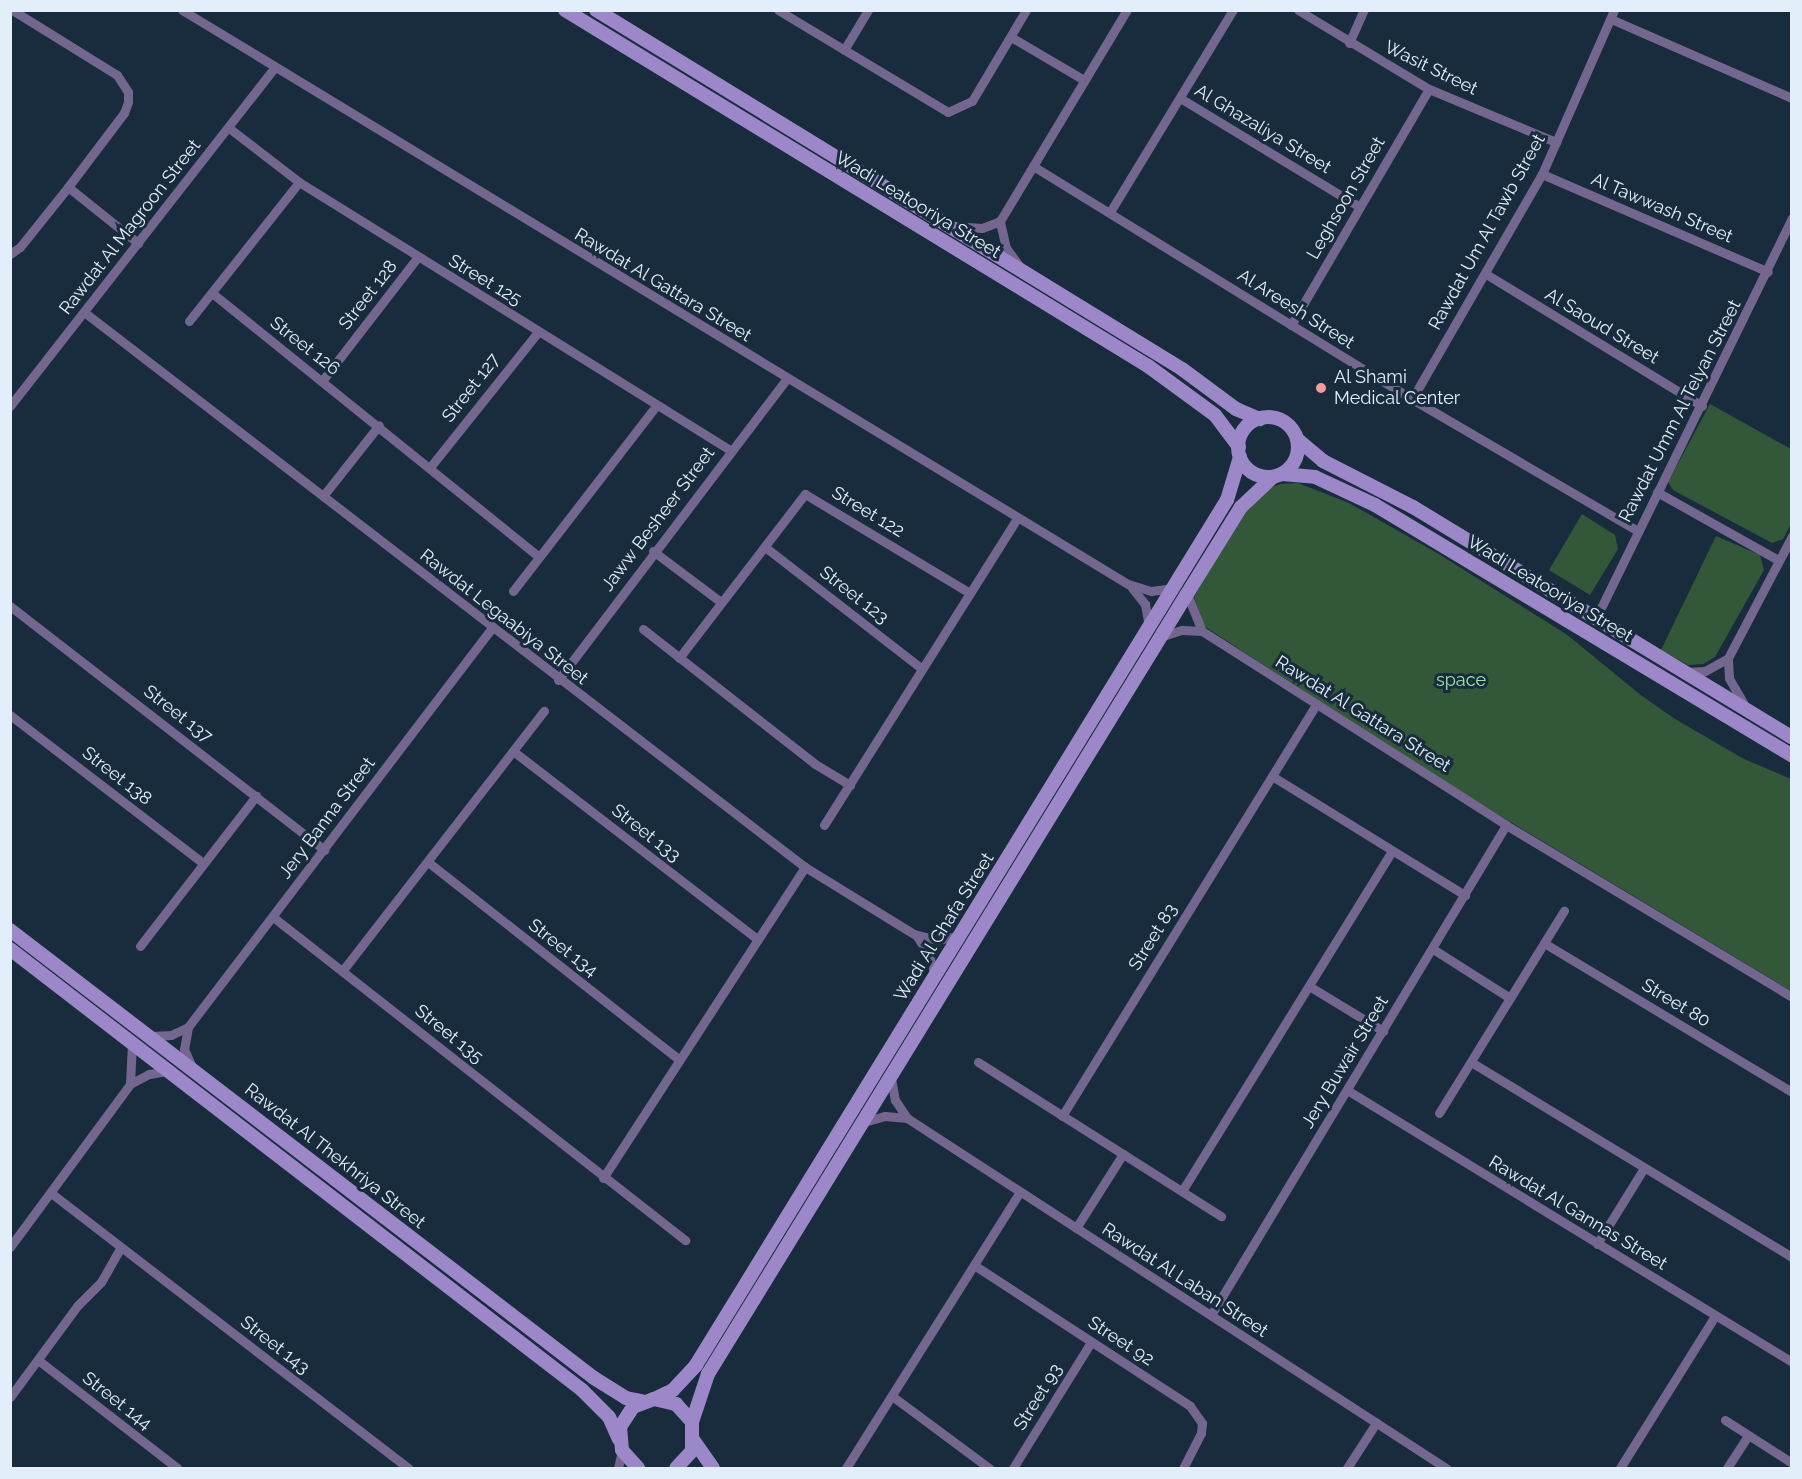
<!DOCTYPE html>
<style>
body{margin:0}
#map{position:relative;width:1802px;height:1479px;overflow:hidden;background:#192c3d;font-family:Raleway,sans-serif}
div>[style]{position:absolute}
.green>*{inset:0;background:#335739}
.street>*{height:9px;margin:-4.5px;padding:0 4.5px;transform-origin:4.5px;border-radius:4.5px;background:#73668f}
.secondary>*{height:14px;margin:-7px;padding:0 7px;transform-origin:7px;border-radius:7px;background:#9c87c8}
.secondary>.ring{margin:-7px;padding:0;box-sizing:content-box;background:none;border:14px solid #9c87c8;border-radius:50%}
.dots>*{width:16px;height:16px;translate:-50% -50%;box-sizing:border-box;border:3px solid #192c3d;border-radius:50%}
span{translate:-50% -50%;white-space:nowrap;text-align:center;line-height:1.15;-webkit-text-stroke:6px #192c3d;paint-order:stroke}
.street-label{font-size:18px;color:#e2eef9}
.poi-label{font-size:18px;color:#e2eef9}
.left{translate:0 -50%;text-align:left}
.park-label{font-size:18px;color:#9ce5a7}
.frame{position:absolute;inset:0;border:12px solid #e2eef9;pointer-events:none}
</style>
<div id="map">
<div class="green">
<i style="clip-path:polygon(1710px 404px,1791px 449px,1791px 524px,1783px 539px,1772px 543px,1673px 490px,1668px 482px)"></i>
<i style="clip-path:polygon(1298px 483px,1349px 503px,1437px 553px,1566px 634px,1642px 696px,1675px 719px,1744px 759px,1791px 779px,1791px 991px,1423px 769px,1204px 626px,1194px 597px,1245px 508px,1265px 490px,1280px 484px)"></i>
<i style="clip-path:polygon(1582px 514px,1615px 535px,1618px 549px,1590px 595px,1549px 570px)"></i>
<i style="clip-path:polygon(1716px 536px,1760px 555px,1764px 570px,1715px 657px,1703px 664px,1688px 665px,1661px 650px)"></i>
</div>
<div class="street">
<i style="left:182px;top:10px;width:1107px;rotate:31.25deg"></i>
<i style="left:1128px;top:584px;width:24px;rotate:17deg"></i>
<i style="left:1151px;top:591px;width:22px;rotate:-8deg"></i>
<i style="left:778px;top:10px;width:198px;rotate:31deg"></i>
<i style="left:948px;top:112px;width:26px;rotate:-25deg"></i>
<i style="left:972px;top:101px;width:106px;rotate:-59.3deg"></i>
<i style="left:1298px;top:10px;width:153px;rotate:31.1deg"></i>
<i style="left:1429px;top:89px;width:138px;rotate:22.7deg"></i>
<i style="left:1611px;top:19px;width:197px;rotate:23.6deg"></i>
<i style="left:1011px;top:37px;width:85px;rotate:30.5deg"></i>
<i style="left:1349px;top:43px;width:36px;rotate:-66deg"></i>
<i style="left:844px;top:50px;width:47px;rotate:-59deg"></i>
<i style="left:1180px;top:98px;width:210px;rotate:31.2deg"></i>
<i style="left:229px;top:128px;width:88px;rotate:37.6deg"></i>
<i style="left:299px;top:182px;width:508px;rotate:31.87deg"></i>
<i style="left:1033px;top:166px;width:445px;rotate:31.6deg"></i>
<i style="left:1412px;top:399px;width:262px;rotate:30.3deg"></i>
<i style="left:1542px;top:174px;width:246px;rotate:23.4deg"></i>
<i style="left:68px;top:187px;width:90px;rotate:38.7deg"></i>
<i style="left:1110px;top:212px;width:237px;rotate:-58.7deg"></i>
<i style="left:953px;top:226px;width:29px;rotate:4deg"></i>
<i style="left:982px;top:228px;width:19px;rotate:-21deg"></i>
<i style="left:10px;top:254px;width:12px;rotate:-35deg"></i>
<i style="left:20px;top:247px;width:77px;rotate:-51.3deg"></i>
<i style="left:68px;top:187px;width:93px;rotate:-52.9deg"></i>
<i style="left:124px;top:113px;width:12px;rotate:-70deg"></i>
<i style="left:128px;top:102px;width:10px;rotate:-90deg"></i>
<i style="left:128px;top:92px;width:20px;rotate:-123deg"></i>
<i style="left:117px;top:75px;width:123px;rotate:-148.2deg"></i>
<i style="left:1020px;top:267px;width:24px;rotate:-126deg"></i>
<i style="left:1006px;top:248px;width:28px;rotate:-103deg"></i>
<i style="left:1000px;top:221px;width:246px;rotate:-59deg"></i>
<i style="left:1486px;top:274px;width:253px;rotate:31.4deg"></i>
<i style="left:212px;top:293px;width:420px;rotate:38.9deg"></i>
<i style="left:84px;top:312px;width:910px;rotate:37.59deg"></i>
<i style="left:805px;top:867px;width:128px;rotate:31.6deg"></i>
<i style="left:914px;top:934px;width:23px;rotate:15deg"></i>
<i style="left:936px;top:940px;width:23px;rotate:-10deg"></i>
<i style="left:189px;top:321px;width:177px;rotate:-51.6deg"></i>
<i style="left:1291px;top:325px;width:273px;rotate:-59.7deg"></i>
<i style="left:322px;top:381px;width:155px;rotate:-52.3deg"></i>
<i style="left:1412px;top:399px;width:260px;rotate:-60deg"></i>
<i style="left:1542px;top:174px;width:179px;rotate:-66.3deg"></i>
<i style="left:10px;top:406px;width:430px;rotate:-52deg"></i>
<i style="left:431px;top:466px;width:171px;rotate:-51.4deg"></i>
<i style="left:1657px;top:492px;width:139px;rotate:29.3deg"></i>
<i style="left:323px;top:496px;width:90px;rotate:-51.7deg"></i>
<i style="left:765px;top:547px;width:199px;rotate:37.8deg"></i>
<i style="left:653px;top:551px;width:85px;rotate:36.9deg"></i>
<i style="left:1132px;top:588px;width:21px;rotate:51deg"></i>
<i style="left:1145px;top:604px;width:22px;rotate:80deg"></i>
<i style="left:513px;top:591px;width:235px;rotate:-52.3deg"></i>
<i style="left:1187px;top:594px;width:40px;rotate:68deg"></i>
<i style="left:10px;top:606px;width:398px;rotate:37.8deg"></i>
<i style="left:1596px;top:618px;width:445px;rotate:-63.9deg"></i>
<i style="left:643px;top:629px;width:219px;rotate:38.1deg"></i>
<i style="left:815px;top:764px;width:41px;rotate:31deg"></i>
<i style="left:1163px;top:636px;width:20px;rotate:-18deg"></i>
<i style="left:1182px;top:630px;width:20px;rotate:3deg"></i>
<i style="left:1202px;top:631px;width:361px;rotate:32.5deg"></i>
<i style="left:1506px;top:825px;width:334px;rotate:31deg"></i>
<i style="left:679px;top:658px;width:207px;rotate:-52.5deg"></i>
<i style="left:805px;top:494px;width:192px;rotate:31deg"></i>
<i style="left:1686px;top:672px;width:19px;rotate:-3deg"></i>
<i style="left:1705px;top:671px;width:26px;rotate:-29deg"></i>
<i style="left:558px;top:680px;width:377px;rotate:-52.8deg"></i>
<i style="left:1745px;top:706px;width:32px;rotate:-120deg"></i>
<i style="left:1729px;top:678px;width:20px;rotate:-93deg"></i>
<i style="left:1728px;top:658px;width:138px;rotate:-62.3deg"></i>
<i style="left:10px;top:715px;width:243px;rotate:37.5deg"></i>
<i style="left:513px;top:751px;width:309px;rotate:37.6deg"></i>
<i style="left:1272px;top:776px;width:227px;rotate:31.7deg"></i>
<i style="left:824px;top:825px;width:362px;rotate:-57.8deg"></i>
<i style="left:428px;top:862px;width:318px;rotate:38.2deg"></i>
<i style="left:273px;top:917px;width:524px;rotate:38.1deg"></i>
<i style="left:916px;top:935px;width:22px;rotate:56deg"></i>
<i style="left:928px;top:953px;width:23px;rotate:72deg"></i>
<i style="left:1544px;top:943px;width:289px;rotate:31deg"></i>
<i style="left:140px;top:946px;width:190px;rotate:-52.3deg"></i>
<i style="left:1433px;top:949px;width:91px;rotate:32.5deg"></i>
<i style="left:343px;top:970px;width:328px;rotate:-52.2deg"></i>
<i style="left:1309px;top:986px;width:87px;rotate:31.3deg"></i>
<i style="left:188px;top:1027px;width:22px;rotate:100deg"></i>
<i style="left:184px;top:1049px;width:20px;rotate:66deg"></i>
<i style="left:152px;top:1036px;width:19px;rotate:-3deg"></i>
<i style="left:171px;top:1035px;width:19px;rotate:-25deg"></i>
<i style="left:188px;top:1027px;width:500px;rotate:-52.72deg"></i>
<i style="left:978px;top:1062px;width:288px;rotate:32.4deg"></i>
<i style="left:1471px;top:1062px;width:376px;rotate:31.3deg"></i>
<i style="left:891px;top:1078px;width:22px;rotate:80deg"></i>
<i style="left:895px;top:1100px;width:22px;rotate:56deg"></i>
<i style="left:907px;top:1118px;width:643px;rotate:33deg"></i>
<i style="left:130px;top:1084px;width:21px;rotate:-28deg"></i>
<i style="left:149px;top:1074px;width:20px;rotate:-9deg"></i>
<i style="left:1347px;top:1090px;width:522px;rotate:31.43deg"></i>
<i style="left:1439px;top:1113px;width:238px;rotate:-58.3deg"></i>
<i style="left:1062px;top:1116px;width:484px;rotate:-58.3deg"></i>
<i style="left:864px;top:1122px;width:22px;rotate:-16deg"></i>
<i style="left:885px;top:1116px;width:22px;rotate:5deg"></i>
<i style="left:603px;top:1178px;width:371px;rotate:-57deg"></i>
<i style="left:1182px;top:1191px;width:400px;rotate:-58.3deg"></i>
<i style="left:51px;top:1193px;width:451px;rotate:37.6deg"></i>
<i style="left:1076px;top:1228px;width:88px;rotate:-57.6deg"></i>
<i style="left:1597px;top:1244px;width:89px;rotate:-58.3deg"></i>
<i style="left:10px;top:1247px;width:202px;rotate:-53.6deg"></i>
<i style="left:130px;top:1084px;width:41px;rotate:-87.2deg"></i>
<i style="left:974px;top:1265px;width:258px;rotate:33.1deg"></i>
<i style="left:1190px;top:1406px;width:21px;rotate:55deg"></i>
<i style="left:1202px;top:1423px;width:10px;rotate:96deg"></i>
<i style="left:1201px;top:1433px;width:39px;rotate:117deg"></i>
<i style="left:1211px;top:1315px;width:572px;rotate:-58.95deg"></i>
<i style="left:38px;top:1360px;width:176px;rotate:37.8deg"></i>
<i style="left:892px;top:1396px;width:121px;rotate:36.6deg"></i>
<i style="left:10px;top:1397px;width:113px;rotate:-53.6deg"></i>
<i style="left:77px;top:1306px;width:34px;rotate:-45deg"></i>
<i style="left:101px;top:1282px;width:40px;rotate:-60.3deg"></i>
<i style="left:1725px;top:1420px;width:80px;rotate:32.7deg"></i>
<i style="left:618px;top:1468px;width:18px;rotate:-77deg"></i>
<i style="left:846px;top:1468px;width:326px;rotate:-57.8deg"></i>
<i style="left:1013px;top:1468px;width:148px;rotate:-58.2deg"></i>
<i style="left:1347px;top:1468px;width:54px;rotate:-57.2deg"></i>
<i style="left:1620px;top:1468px;width:179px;rotate:-58deg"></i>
<i style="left:1727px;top:1468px;width:38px;rotate:-57deg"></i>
</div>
<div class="secondary">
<i style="left:565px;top:10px;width:683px;rotate:31.41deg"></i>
<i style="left:1148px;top:366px;width:83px;rotate:36.2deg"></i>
<i style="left:1215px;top:415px;width:40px;rotate:53deg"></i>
<i style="left:596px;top:10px;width:687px;rotate:31.49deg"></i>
<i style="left:1182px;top:369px;width:67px;rotate:36.5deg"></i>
<i style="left:1236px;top:409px;width:26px;rotate:23deg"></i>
<i class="ring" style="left:1238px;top:417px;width:46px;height:46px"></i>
<i style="left:1297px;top:439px;width:34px;rotate:40deg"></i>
<i style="left:1323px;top:461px;width:101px;rotate:27.1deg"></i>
<i style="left:1413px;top:507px;width:443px;rotate:31.3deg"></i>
<i style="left:1282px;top:474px;width:33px;rotate:5deg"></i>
<i style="left:1315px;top:477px;width:66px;rotate:25deg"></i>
<i style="left:1375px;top:505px;width:487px;rotate:31deg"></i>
<i style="left:10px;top:930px;width:736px;rotate:37.49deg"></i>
<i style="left:594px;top:1378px;width:38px;rotate:32deg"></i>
<i style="left:626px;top:1398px;width:16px;rotate:11deg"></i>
<i style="left:10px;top:949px;width:722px;rotate:37.63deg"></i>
<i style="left:582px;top:1390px;width:38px;rotate:45deg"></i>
<i style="left:609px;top:1417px;width:24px;rotate:66deg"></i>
<i style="left:654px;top:1399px;width:21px;rotate:-25deg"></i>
<i style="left:673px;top:1390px;width:34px;rotate:-47deg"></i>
<i style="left:696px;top:1365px;width:1015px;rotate:-58.46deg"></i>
<i style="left:1227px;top:500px;width:45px;rotate:-73.2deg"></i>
<i style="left:692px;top:1422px;width:51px;rotate:-71.6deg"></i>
<i style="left:708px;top:1374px;width:915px;rotate:-58.45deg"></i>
<i style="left:1187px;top:594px;width:102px;rotate:-58.2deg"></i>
<i style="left:1241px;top:507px;width:44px;rotate:-43.2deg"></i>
<i style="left:694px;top:1441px;width:33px;rotate:55deg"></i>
<i style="left:638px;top:1468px;width:24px;rotate:-132deg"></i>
<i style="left:622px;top:1450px;width:23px;rotate:-95deg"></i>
<i style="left:620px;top:1427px;width:24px;rotate:-57deg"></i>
<i style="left:633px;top:1407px;width:22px;rotate:-21deg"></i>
<i style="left:654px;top:1399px;width:23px;rotate:13deg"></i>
<i style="left:676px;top:1404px;width:24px;rotate:48deg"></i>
<i style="left:692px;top:1422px;width:29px;rotate:90deg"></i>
<i style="left:692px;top:1451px;width:23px;rotate:133deg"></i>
</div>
<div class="dots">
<i style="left:1321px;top:388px;background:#f49b9f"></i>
</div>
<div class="street-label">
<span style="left:1431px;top:68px;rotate:26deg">Wasit Street</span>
<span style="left:1263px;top:129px;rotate:31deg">Al Ghazaliya Street</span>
<span style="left:1346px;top:198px;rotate:-60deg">Leghsoon Street</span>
<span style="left:918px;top:205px;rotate:31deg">Wadi Leatooriya Street</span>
<span style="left:1662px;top:208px;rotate:23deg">Al Tawwash Street</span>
<span style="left:130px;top:227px;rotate:-52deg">Rawdat Al Magroon Street</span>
<span style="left:1487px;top:232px;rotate:-61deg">Rawdat Um Al Tawb Street</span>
<span style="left:485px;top:280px;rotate:31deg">Street 125</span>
<span style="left:663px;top:285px;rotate:31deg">Rawdat Al Gattara Street</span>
<span style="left:368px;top:295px;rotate:-52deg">Street 128</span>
<span style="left:1296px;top:309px;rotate:32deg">Al Areesh Street</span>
<span style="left:1602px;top:326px;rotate:31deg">Al Saoud Street</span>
<span style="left:305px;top:346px;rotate:38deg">Street 126</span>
<span style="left:471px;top:388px;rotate:-52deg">Street 127</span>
<span style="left:1680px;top:411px;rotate:-63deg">Rawdat Umm Al Telyan Street</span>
<span style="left:868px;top:512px;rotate:31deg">Street 122</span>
<span style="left:658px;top:519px;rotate:-53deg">Jaww Besheer Street</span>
<span style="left:1550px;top:589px;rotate:31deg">Wadi Leatooriya Street</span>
<span style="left:854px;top:595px;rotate:38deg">Street 123</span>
<span style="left:504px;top:617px;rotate:38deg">Rawdat Legaabiya Street</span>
<span style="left:178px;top:714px;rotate:38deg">Street 137</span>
<span style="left:1363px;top:714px;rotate:32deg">Rawdat Al Gattara Street</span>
<span style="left:117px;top:776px;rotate:38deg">Street 138</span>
<span style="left:327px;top:818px;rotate:-53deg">Jery Banna Street</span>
<span style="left:646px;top:833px;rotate:38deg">Street 133</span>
<span style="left:944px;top:927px;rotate:-58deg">Wadi Al Ghafa Street</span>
<span style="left:1153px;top:937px;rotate:-58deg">Street 83</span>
<span style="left:563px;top:948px;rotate:38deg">Street 134</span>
<span style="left:1676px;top:1003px;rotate:31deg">Street 80</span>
<span style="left:449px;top:1034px;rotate:39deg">Street 135</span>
<span style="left:1345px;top:1062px;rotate:-59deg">Jery Buwair Street</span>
<span style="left:335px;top:1156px;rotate:38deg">Rawdat Al Thekhriya Street</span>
<span style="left:1578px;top:1213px;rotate:31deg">Rawdat Al Gannas Street</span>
<span style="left:1185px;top:1280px;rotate:33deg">Rawdat Al Laban Street</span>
<span style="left:1121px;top:1341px;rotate:33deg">Street 92</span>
<span style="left:275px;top:1345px;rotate:38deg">Street 143</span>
<span style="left:1038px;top:1397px;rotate:-58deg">Street 93</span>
<span style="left:117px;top:1401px;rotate:38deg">Street 144</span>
</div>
<div class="poi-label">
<span class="left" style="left:1334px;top:388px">Al Shami<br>Medical Center</span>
</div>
<div class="park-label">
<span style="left:1461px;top:680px">space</span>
</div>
<div class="frame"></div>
</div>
